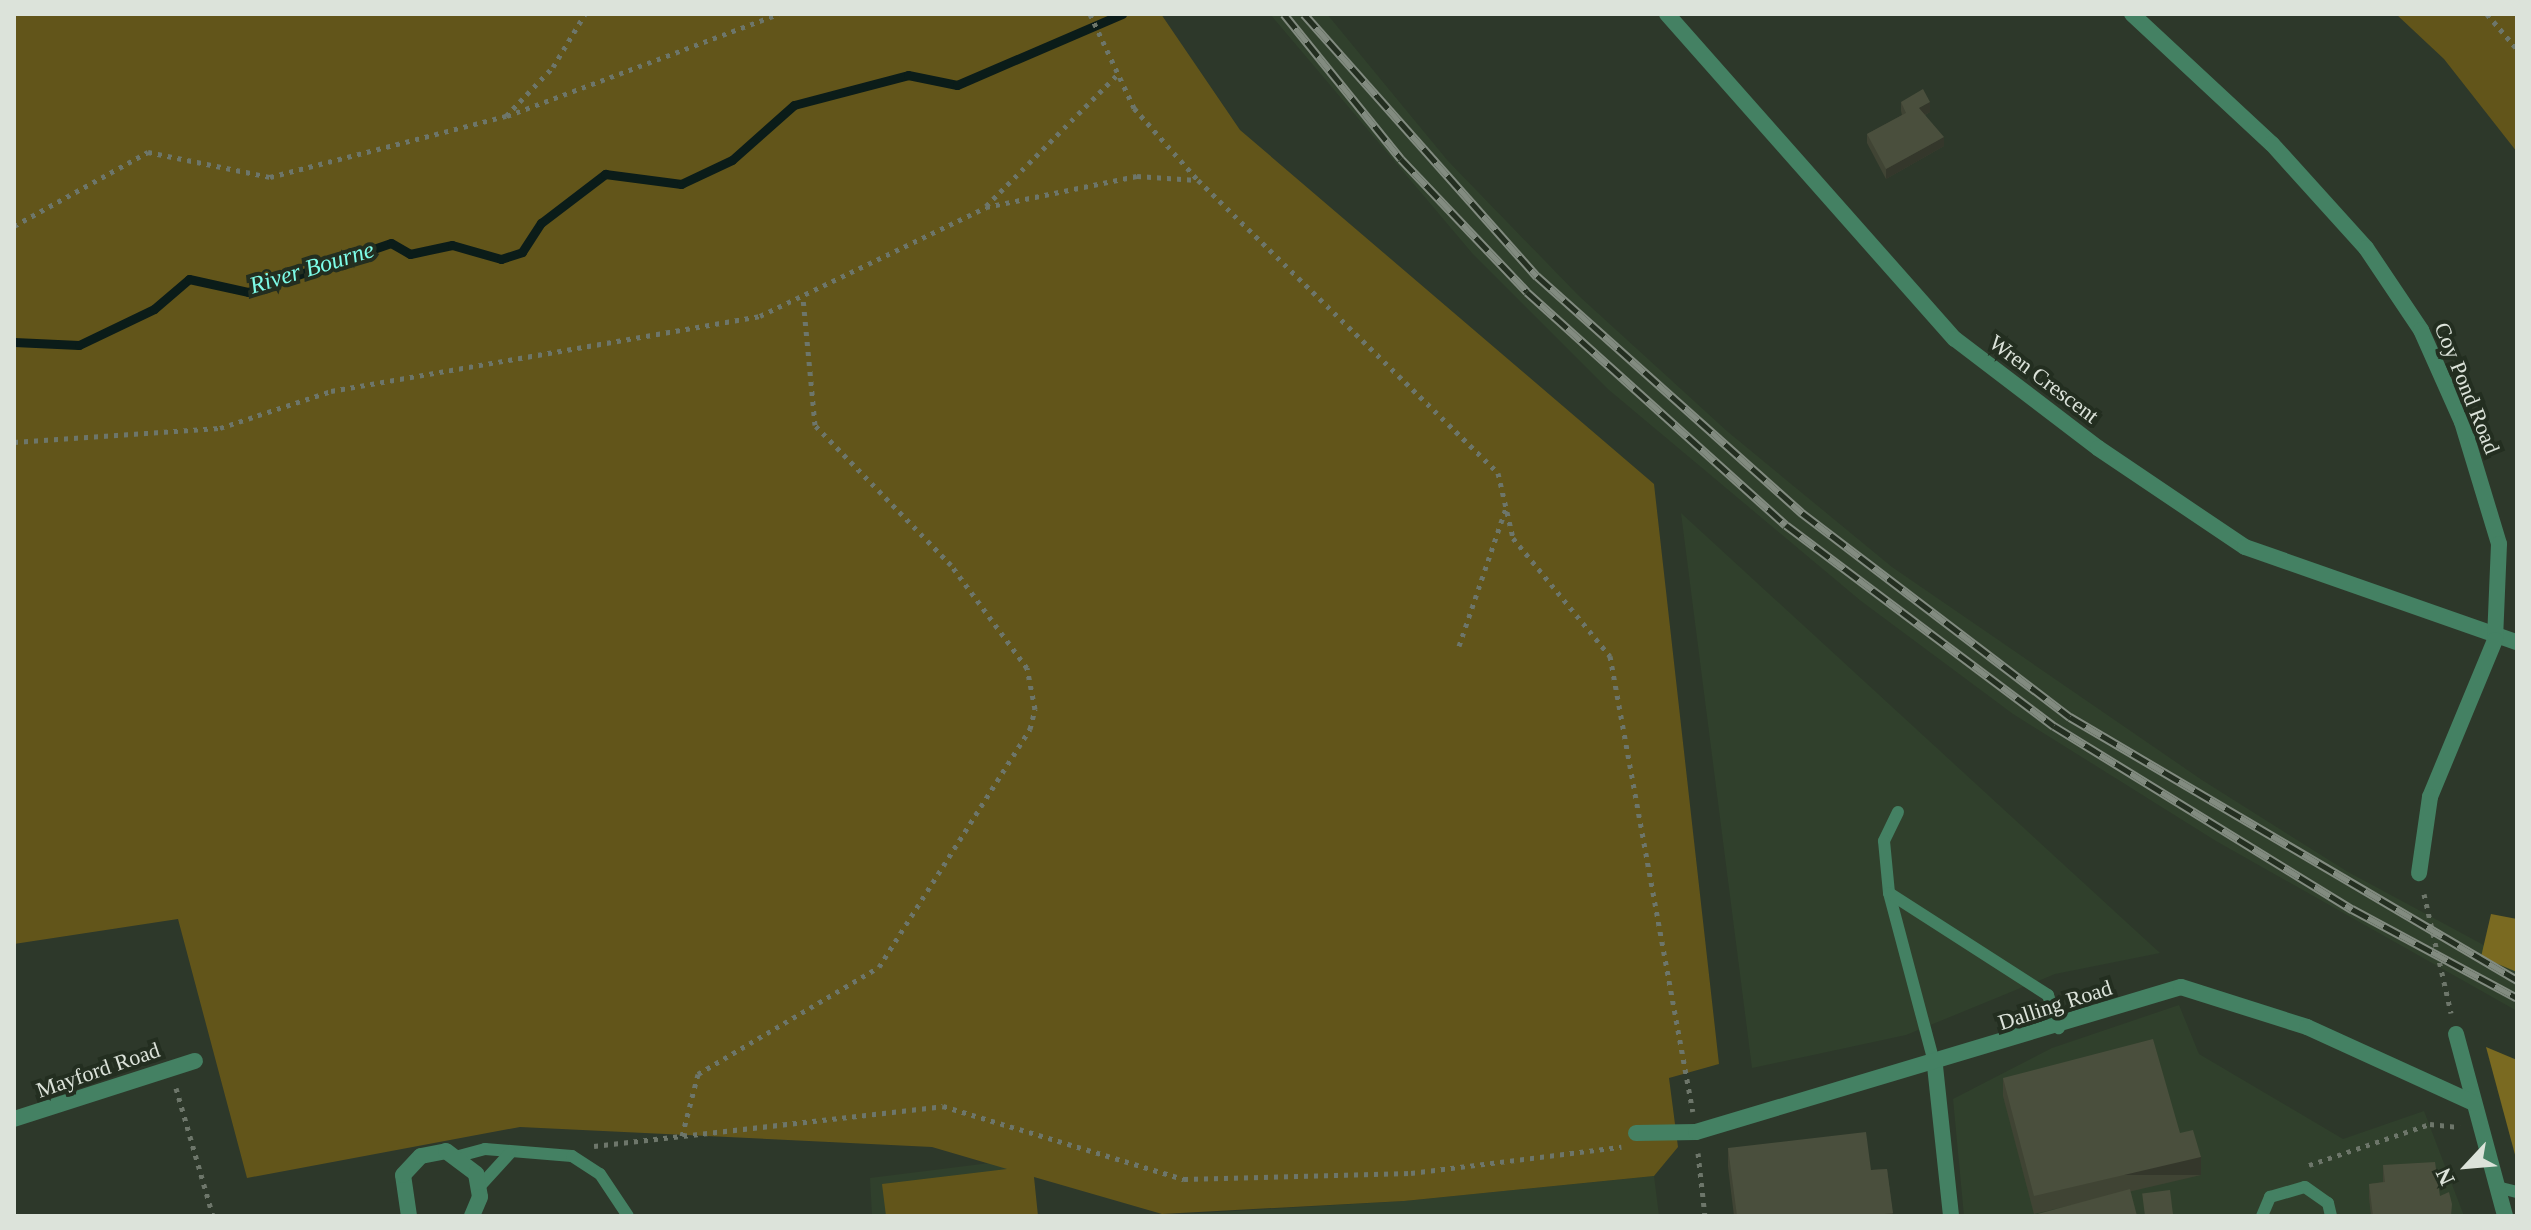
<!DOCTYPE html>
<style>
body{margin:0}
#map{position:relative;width:2531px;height:1230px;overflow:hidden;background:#2d382a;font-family:"Times New Roman",serif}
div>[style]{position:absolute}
.built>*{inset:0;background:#30402c}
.green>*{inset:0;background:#62551a}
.forest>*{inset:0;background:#7a6a21}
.stream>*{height:9px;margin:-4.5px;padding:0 4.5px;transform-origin:4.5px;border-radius:4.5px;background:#0b1c19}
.path>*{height:5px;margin-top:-2.5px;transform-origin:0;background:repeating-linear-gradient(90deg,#6d766a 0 4px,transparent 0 10px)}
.service>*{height:12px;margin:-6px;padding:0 6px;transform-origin:6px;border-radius:6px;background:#448163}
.minor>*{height:16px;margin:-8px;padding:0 8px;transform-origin:8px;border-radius:8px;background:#448163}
.rail>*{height:9px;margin-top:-4.5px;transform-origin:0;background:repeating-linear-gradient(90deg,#232e20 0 18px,#828b80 0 36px);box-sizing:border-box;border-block:2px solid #828b80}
.wall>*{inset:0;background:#404434}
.shaded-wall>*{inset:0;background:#34372b;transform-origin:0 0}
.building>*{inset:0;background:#4a4f3d;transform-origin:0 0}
span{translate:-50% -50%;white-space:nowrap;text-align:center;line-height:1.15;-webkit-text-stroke:8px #232e20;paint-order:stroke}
.street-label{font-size:22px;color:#dce3da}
.water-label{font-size:24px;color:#7dfce8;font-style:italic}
.frame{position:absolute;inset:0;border:16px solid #dce3da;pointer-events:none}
.north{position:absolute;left:2427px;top:1126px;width:80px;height:80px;-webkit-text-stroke:6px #232e20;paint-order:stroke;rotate:244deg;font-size:22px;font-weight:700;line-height:32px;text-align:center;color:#dce3da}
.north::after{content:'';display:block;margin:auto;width:28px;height:36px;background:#dce3da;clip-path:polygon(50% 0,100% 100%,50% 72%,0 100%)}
</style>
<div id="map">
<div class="built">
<i style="clip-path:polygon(1270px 14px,1327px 14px,1448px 161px,1579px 296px,1728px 432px,1892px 567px,2202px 780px,2348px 872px,2517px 963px,2517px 1011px,2216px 841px,2013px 714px,1861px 601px,1609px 390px,1472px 253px)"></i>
<i style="clip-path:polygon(1681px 513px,2160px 953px,2055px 974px,1906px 1035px,1752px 1068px)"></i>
<i style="clip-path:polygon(2179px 1005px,2199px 1054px,2343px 1139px,2424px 1111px,2464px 1216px,1964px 1216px,1953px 1099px,2052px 1048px)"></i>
<i style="clip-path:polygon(1023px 1159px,1032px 1216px,872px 1216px,870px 1178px)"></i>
<i style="clip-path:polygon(1654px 1176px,1659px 1216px,1149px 1216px,1404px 1201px)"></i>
</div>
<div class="green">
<i style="clip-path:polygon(14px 14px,1161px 14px,1240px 130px,1654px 484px,1719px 1064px,1669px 1078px,1678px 1147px,1654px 1176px,1404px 1201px,1162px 1214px,1034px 1177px,1038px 1216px,886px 1216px,882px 1184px,1007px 1169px,932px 1147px,520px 1127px,247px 1178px,178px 919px,14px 944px)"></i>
<i style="clip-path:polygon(2396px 14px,2517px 14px,2517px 152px,2444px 59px)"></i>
</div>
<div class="forest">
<i style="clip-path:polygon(2491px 914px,2517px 919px,2517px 972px,2481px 957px)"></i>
<i style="clip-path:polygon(2486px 1047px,2517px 1060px,2517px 1162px)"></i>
</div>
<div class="stream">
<i style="left:14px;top:342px;width:65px;rotate:2.6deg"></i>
<i style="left:79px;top:345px;width:83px;rotate:-25.6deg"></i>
<i style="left:154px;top:309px;width:46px;rotate:-40.6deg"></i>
<i style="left:189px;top:279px;width:60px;rotate:12.4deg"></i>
<i style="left:248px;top:292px;width:151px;rotate:-18.9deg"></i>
<i style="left:391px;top:243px;width:22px;rotate:30deg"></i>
<i style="left:410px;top:254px;width:43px;rotate:-12.1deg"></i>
<i style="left:452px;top:245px;width:51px;rotate:15.9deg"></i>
<i style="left:501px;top:259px;width:22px;rotate:-18deg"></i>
<i style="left:522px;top:252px;width:35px;rotate:-57deg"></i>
<i style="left:541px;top:223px;width:81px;rotate:-37.4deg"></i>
<i style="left:605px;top:174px;width:77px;rotate:7.5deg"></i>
<i style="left:681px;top:184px;width:56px;rotate:-25.2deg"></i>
<i style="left:732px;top:160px;width:83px;rotate:-41.6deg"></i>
<i style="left:794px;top:105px;width:118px;rotate:-14.7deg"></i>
<i style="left:908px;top:75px;width:50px;rotate:11.5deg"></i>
<i style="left:957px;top:85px;width:180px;rotate:-23.3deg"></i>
</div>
<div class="path">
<i style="left:1090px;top:14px;width:104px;rotate:64.9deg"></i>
<i style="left:1134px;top:108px;width:96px;rotate:48.4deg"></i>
<i style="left:1198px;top:180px;width:419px;rotate:44.3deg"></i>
<i style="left:1498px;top:473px;width:67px;rotate:77deg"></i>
<i style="left:1513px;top:538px;width:153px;rotate:50.6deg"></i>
<i style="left:1610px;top:656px;width:463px;rotate:79.7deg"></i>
<i style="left:2487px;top:14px;width:46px;rotate:49.4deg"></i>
<i style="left:507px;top:116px;width:290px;rotate:-20.6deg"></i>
<i style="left:986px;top:206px;width:187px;rotate:-45deg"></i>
<i style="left:14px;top:226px;width:153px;rotate:-28.9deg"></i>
<i style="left:148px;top:152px;width:125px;rotate:11.6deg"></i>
<i style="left:270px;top:177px;width:244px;rotate:-14.5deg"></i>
<i style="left:506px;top:116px;width:68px;rotate:-46.2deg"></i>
<i style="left:553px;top:67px;width:62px;rotate:-58.9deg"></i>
<i style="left:14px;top:442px;width:206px;rotate:-3.9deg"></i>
<i style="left:220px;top:428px;width:117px;rotate:-18.4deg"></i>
<i style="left:331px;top:391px;width:436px;rotate:-9.9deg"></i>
<i style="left:760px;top:316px;width:251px;rotate:-25.7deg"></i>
<i style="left:986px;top:207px;width:154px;rotate:-11.6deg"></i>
<i style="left:1137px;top:176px;width:60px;rotate:3.8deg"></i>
<i style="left:1459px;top:646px;width:146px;rotate:-71.2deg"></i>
<i style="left:2424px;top:894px;width:122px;rotate:77.2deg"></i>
<i style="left:176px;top:1088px;width:133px;rotate:73.9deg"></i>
<i style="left:682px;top:1136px;width:64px;rotate:-75.5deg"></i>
<i style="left:698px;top:1074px;width:210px;rotate:-30.6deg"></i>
<i style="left:879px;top:967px;width:282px;rotate:-57.6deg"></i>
<i style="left:1030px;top:729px;width:21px;rotate:-76deg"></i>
<i style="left:1035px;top:709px;width:42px;rotate:-101deg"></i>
<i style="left:1027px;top:668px;width:128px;rotate:-126.4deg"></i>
<i style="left:951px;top:565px;width:195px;rotate:-134.2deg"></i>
<i style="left:815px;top:425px;width:127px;rotate:-95.4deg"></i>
<i style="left:594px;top:1146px;width:351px;rotate:-6.5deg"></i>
<i style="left:943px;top:1106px;width:252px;rotate:16.9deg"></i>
<i style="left:1184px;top:1179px;width:227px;rotate:-1.5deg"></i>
<i style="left:1411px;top:1173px;width:212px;rotate:-7.1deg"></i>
<i style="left:1698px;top:1153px;width:63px;rotate:83.7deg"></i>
<i style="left:2309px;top:1165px;width:128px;rotate:-18.7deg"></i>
<i style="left:2430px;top:1124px;width:30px;rotate:6deg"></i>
</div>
<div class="service">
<i style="left:1898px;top:812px;width:32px;rotate:116deg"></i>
<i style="left:1884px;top:841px;width:52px;rotate:84.5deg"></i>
<i style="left:1889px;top:893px;width:179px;rotate:75.1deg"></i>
<i style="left:1889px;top:893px;width:189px;rotate:32.7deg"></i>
<i style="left:2048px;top:995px;width:35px;rotate:72deg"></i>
<i style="left:459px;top:1156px;width:27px;rotate:-15deg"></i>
<i style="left:485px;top:1149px;width:87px;rotate:4.6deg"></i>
<i style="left:572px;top:1156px;width:33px;rotate:33deg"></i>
<i style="left:600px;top:1174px;width:50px;rotate:56.3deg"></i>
<i style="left:480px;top:1186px;width:45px;rotate:-47.7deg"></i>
<i style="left:2497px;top:1187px;width:21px;rotate:14deg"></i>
<i style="left:2262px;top:1216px;width:21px;rotate:-67deg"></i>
<i style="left:2270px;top:1197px;width:36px;rotate:-16deg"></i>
<i style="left:2305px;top:1187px;width:28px;rotate:35deg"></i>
<i style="left:2328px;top:1203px;width:13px;rotate:77deg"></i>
</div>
<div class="minor">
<i style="left:1667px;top:14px;width:434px;rotate:48.5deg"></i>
<i style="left:1955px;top:339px;width:180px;rotate:37.3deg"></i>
<i style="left:2098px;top:448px;width:177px;rotate:34deg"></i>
<i style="left:2245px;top:547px;width:288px;rotate:19.3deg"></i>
<i style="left:2132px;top:14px;width:191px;rotate:42.9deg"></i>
<i style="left:2272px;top:144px;width:140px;rotate:47.9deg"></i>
<i style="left:2366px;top:248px;width:99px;rotate:56.1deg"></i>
<i style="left:2421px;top:330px;width:101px;rotate:66deg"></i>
<i style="left:2462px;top:422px;width:127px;rotate:73.1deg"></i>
<i style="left:2499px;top:544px;width:96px;rotate:92.4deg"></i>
<i style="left:2495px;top:640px;width:170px;rotate:112.5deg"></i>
<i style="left:2430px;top:797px;width:77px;rotate:98.2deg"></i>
<i style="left:2456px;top:1034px;width:188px;rotate:74.9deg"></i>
<i style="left:1935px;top:1066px;width:151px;rotate:83.9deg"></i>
<i style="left:14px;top:1119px;width:190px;rotate:-17.8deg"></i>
<i style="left:1636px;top:1133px;width:60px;rotate:-1deg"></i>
<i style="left:1696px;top:1132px;width:506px;rotate:-16.65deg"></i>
<i style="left:2181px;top:987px;width:132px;rotate:17.6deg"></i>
<i style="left:2307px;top:1027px;width:183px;rotate:24.5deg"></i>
<i style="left:409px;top:1216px;width:41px;rotate:-98.3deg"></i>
<i style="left:403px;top:1175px;width:26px;rotate:-47deg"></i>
<i style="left:421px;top:1156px;width:25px;rotate:-11deg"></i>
<i style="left:446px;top:1151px;width:38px;rotate:37deg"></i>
<i style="left:476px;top:1174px;width:23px;rotate:80deg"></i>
<i style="left:480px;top:1197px;width:21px;rotate:113deg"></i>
</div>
<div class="rail">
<i style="left:1284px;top:14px;width:186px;rotate:51.1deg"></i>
<i style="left:1401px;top:159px;width:183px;rotate:46.5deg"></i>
<i style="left:1527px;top:292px;width:348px;rotate:42deg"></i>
<i style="left:1786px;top:525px;width:335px;rotate:36.9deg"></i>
<i style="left:2054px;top:726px;width:350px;rotate:31.6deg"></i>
<i style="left:2352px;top:909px;width:187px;rotate:28.3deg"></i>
<i style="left:1304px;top:14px;width:351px;rotate:48.4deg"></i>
<i style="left:1537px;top:276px;width:356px;rotate:41.8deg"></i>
<i style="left:1802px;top:513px;width:337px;rotate:37.3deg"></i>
<i style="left:2070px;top:717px;width:519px;rotate:30.47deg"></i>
</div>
<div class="wall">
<i style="clip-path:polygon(1901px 102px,1930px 112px,1925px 115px,1944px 146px,1886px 179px,1867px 143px,1867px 134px,1902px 115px,1901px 111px)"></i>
<i style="clip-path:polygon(2003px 1078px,2180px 1133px,2201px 1175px,2034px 1214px,2003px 1096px)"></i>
<i style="clip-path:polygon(1728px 1148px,1871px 1170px,1887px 1169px,1893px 1216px,1734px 1216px,1728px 1167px)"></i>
<i style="clip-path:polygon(2383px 1165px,2440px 1196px,2452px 1216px,2371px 1216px,2369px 1198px,2369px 1184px,2383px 1182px)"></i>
</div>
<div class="shaded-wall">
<i style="clip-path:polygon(1930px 102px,1930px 112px,1919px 118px,1919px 108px)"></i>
<i style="clip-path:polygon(1944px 137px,1944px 146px,1886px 179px,1886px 169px)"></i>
<i style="left:2201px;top:1157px;width:18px;height:171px;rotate:90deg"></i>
</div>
<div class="building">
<i style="clip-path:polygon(1923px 89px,1930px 102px,1919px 108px,1944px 137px,1886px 169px,1867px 134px,1906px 113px,1901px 102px)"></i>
<i style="clip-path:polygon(2153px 1039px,2180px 1133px,2193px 1130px,2201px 1157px,2034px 1196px,2003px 1078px)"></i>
<i style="clip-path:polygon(1866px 1132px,1871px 1170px,1887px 1169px,1893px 1213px,1867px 1216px,1737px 1216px,1728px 1148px)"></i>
<i style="clip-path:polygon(2435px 1162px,2440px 1196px,2449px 1192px,2452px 1204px,2451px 1216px,2373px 1216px,2369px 1184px,2385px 1182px,2383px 1165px)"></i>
<i style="clip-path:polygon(2130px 1189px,2137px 1216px,2030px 1216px)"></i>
<i style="left:2170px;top:1190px;width:26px;height:28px;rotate:83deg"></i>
</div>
<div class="street-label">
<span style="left:2044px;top:379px;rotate:37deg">Wren Crescent</span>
<span style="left:2467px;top:388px;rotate:68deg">Coy Pond Road</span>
<span style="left:2055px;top:1005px;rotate:-18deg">Dalling Road</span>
<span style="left:98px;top:1070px;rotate:-19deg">Mayford Road</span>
</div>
<div class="water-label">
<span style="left:312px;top:268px;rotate:-17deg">River Bourne</span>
</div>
<div class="frame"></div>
<div class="north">N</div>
</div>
